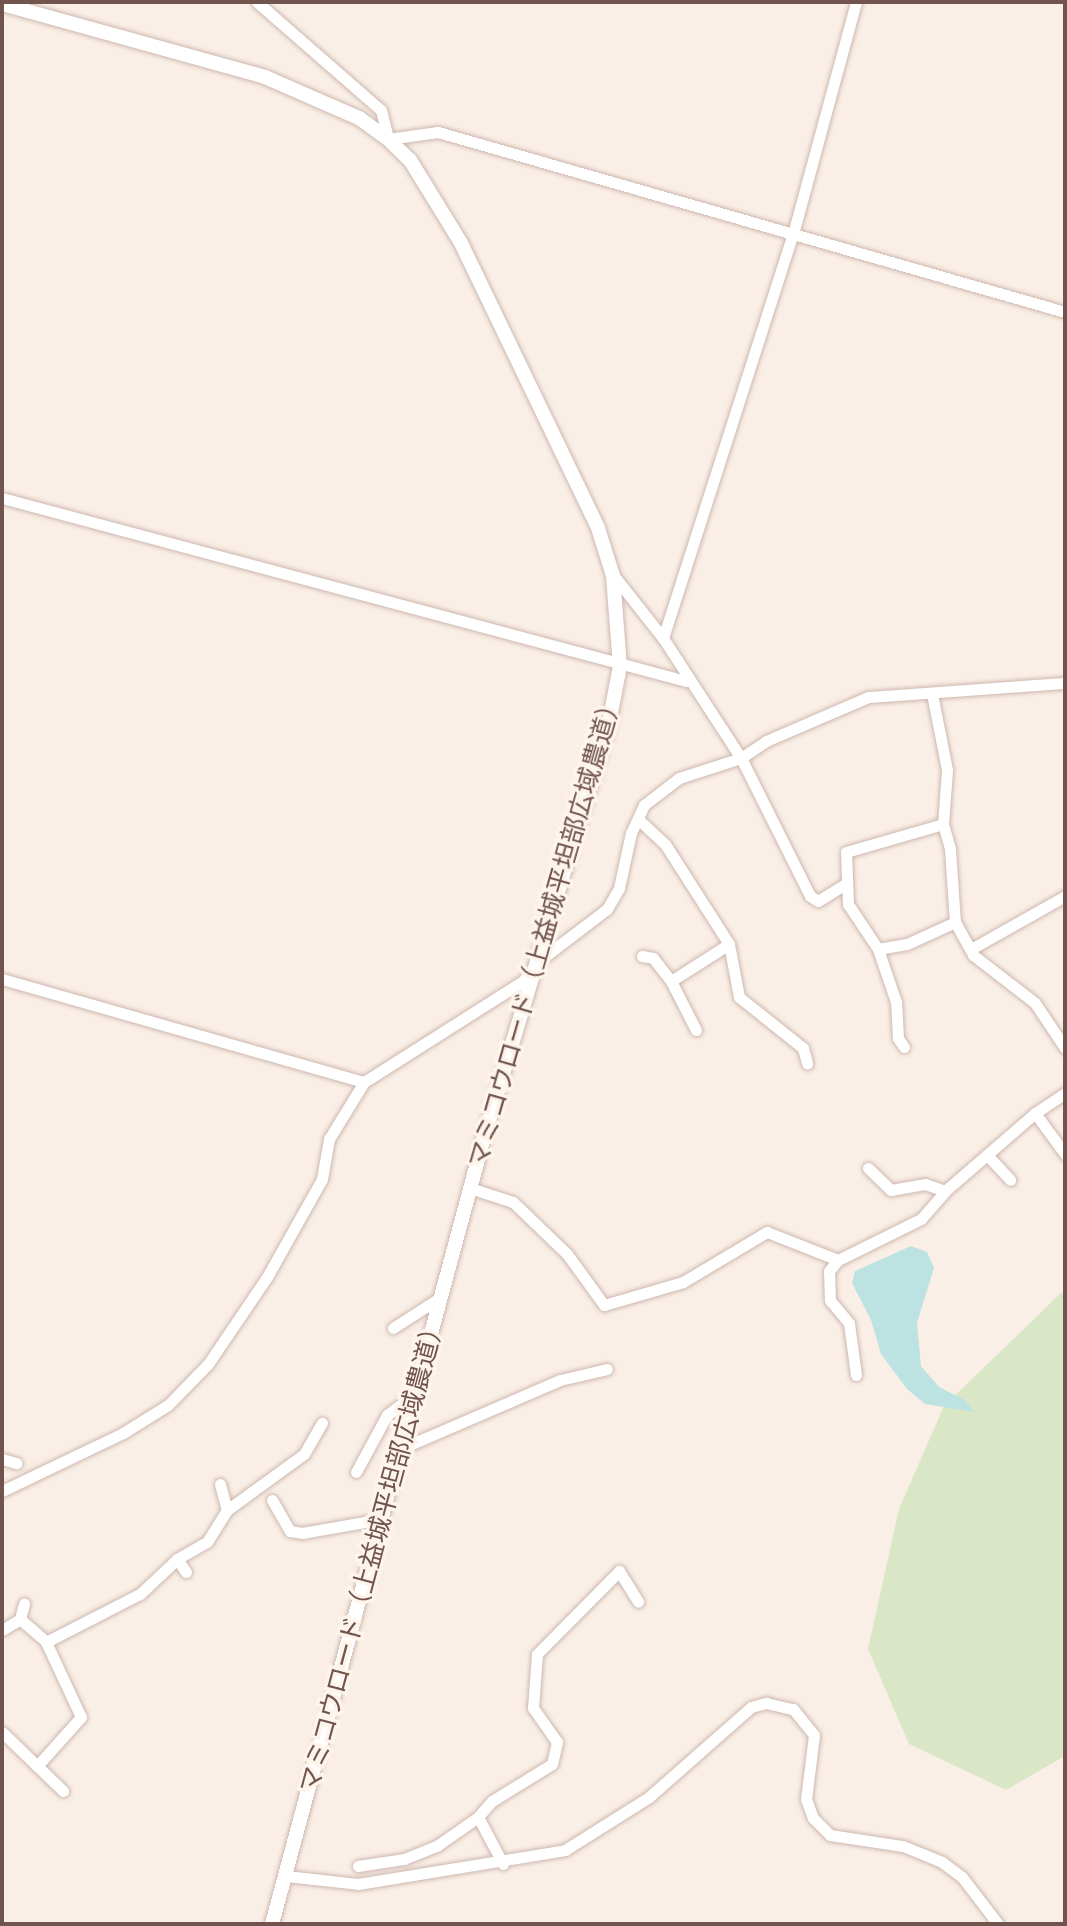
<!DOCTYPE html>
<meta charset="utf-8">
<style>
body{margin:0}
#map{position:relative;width:1067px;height:1926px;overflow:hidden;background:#faefe6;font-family:Lato,"Noto Sans JP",sans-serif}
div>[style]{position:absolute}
.green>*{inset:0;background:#d9e7c6}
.water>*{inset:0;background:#bce2e1}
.roads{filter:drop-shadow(0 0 2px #cdb8b0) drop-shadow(0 0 2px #cdb8b0)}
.minor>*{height:11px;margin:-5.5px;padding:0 5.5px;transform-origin:5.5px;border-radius:5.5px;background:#fff}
.tertiary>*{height:14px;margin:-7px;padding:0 7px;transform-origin:7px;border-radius:7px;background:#fff}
span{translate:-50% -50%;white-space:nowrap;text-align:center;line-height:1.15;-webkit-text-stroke:7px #fdf4ec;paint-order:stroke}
.street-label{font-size:26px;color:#71544d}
.frame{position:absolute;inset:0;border:4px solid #71544d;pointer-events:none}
</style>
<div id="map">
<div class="green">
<i style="clip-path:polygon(1065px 1289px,1065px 1756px,1006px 1790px,909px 1744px,868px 1649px,899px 1509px,944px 1406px)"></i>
</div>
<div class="water">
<i style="clip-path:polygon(911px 1246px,927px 1252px,934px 1268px,917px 1323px,921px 1366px,939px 1387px,963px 1399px,975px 1412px,925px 1404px,907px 1389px,881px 1354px,871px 1320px,852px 1283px,855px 1271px)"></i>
</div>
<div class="roads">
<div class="minor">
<i style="left:257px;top:2px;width:164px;rotate:41.1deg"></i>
<i style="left:381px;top:110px;width:30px;rotate:76deg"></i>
<i style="left:388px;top:139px;width:50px;rotate:-8deg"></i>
<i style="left:438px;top:132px;width:652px;rotate:16.02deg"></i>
<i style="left:2px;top:498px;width:708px;rotate:14.98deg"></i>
<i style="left:614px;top:576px;width:79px;rotate:51.7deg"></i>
<i style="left:663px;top:638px;width:143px;rotate:57deg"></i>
<i style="left:741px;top:758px;width:30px;rotate:-34deg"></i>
<i style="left:766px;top:741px;width:111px;rotate:-23.3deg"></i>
<i style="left:868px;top:697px;width:197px;rotate:-4.1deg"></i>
<i style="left:663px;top:638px;width:424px;rotate:-72.2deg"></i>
<i style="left:793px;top:234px;width:240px;rotate:-74.8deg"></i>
<i style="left:932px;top:694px;width:77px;rotate:78.8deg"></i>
<i style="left:947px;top:770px;width:54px;rotate:94.2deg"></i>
<i style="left:943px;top:824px;width:26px;rotate:74deg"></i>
<i style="left:950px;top:849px;width:73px;rotate:86.1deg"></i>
<i style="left:955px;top:922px;width:38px;rotate:61deg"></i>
<i style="left:973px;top:955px;width:78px;rotate:37.7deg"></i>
<i style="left:1035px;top:1003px;width:54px;rotate:56.3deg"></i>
<i style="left:638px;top:819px;width:37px;rotate:43deg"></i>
<i style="left:665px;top:844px;width:119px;rotate:57.4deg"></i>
<i style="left:729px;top:944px;width:69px;rotate:147.5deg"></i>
<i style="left:671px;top:981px;width:55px;rotate:63deg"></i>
<i style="left:729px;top:944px;width:54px;rotate:79.3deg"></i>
<i style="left:739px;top:997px;width:82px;rotate:38.6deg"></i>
<i style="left:803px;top:1048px;width:16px;rotate:75deg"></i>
<i style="left:878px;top:949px;width:54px;rotate:-123.7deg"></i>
<i style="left:848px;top:904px;width:52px;rotate:-92.2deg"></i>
<i style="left:846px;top:852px;width:101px;rotate:-16.1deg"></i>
<i style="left:971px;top:949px;width:108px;rotate:-29.4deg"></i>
<i style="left:642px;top:956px;width:11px;rotate:10deg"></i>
<i style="left:653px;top:958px;width:29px;rotate:52deg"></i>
<i style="left:2px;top:979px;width:376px;rotate:15.9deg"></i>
<i style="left:904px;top:1047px;width:11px;rotate:-124deg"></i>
<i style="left:898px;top:1038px;width:36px;rotate:-93deg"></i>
<i style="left:896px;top:1002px;width:56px;rotate:-108.8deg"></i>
<i style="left:878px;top:949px;width:29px;rotate:-10deg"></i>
<i style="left:907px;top:944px;width:53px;rotate:-24.6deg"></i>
<i style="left:1065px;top:1093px;width:36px;rotate:146deg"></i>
<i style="left:1035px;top:1113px;width:51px;rotate:53.8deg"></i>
<i style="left:987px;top:1155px;width:34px;rotate:47deg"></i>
<i style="left:868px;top:1168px;width:32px;rotate:44deg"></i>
<i style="left:891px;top:1190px;width:35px;rotate:-10deg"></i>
<i style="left:925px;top:1184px;width:21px;rotate:19deg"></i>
<i style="left:945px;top:1191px;width:119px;rotate:-40.9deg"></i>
<i style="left:470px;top:1188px;width:45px;rotate:18deg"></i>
<i style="left:513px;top:1202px;width:75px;rotate:43.9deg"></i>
<i style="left:567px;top:1254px;width:63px;rotate:54deg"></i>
<i style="left:604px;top:1305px;width:82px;rotate:-16.2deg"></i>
<i style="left:683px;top:1282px;width:98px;rotate:-30.8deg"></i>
<i style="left:767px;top:1232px;width:76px;rotate:21.5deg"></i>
<i style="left:393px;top:1328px;width:57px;rotate:-32.9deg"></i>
<i style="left:856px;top:1375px;width:52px;rotate:-97.7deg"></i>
<i style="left:849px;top:1323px;width:30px;rotate:-130deg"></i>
<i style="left:830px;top:1300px;width:29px;rotate:-92deg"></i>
<i style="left:829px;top:1271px;width:14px;rotate:-51deg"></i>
<i style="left:838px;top:1260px;width:93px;rotate:-26.3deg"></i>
<i style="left:921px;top:1219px;width:37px;rotate:-49deg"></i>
<i style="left:400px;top:1449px;width:174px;rotate:-23.3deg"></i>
<i style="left:560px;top:1380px;width:48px;rotate:-13.2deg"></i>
<i style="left:2px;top:1459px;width:15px;rotate:16deg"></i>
<i style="left:356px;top:1472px;width:65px;rotate:-61.5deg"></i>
<i style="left:387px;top:1415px;width:35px;rotate:-37deg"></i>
<i style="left:220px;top:1484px;width:27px;rotate:75deg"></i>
<i style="left:2px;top:1491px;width:134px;rotate:-25.6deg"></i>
<i style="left:123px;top:1433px;width:53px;rotate:-31.9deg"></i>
<i style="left:168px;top:1405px;width:57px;rotate:-45.7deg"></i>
<i style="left:208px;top:1364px;width:105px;rotate:-55.9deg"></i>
<i style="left:267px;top:1277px;width:112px;rotate:-60.7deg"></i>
<i style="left:322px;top:1179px;width:41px;rotate:-80.1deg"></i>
<i style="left:329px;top:1139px;width:67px;rotate:-58.4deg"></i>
<i style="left:364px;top:1082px;width:188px;rotate:-32.4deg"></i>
<i style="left:523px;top:981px;width:27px;rotate:-51deg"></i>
<i style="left:540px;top:960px;width:84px;rotate:-37.3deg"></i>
<i style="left:607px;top:909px;width:24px;rotate:-60deg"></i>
<i style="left:619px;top:888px;width:56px;rotate:-77.7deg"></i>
<i style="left:631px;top:833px;width:31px;rotate:-65deg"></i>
<i style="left:644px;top:805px;width:44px;rotate:-37.6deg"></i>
<i style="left:679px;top:778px;width:65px;rotate:-17.9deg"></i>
<i style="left:741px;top:758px;width:154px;rotate:63.4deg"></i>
<i style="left:810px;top:896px;width:9px;rotate:32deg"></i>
<i style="left:818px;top:901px;width:31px;rotate:-32deg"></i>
<i style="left:272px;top:1500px;width:36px;rotate:60deg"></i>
<i style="left:290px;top:1531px;width:12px;rotate:9deg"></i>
<i style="left:302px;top:1533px;width:80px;rotate:-10deg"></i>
<i style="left:186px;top:1572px;width:16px;rotate:-125deg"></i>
<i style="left:177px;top:1559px;width:34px;rotate:-30deg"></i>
<i style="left:207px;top:1542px;width:38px;rotate:-58deg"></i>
<i style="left:227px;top:1510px;width:95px;rotate:-36deg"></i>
<i style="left:304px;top:1454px;width:36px;rotate:-60deg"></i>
<i style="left:20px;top:1619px;width:35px;rotate:41deg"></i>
<i style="left:46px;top:1642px;width:83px;rotate:65deg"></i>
<i style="left:81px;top:1717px;width:66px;rotate:131.9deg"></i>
<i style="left:2px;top:1630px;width:21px;rotate:-31deg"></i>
<i style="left:20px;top:1619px;width:16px;rotate:-75deg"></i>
<i style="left:46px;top:1642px;width:106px;rotate:-27.1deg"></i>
<i style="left:140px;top:1594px;width:51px;rotate:-43.4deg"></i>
<i style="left:2px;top:1732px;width:85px;rotate:44deg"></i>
<i style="left:503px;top:1864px;width:53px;rotate:-118deg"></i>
<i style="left:478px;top:1817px;width:21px;rotate:-49deg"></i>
<i style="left:492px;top:1801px;width:70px;rotate:-31.7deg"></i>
<i style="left:552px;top:1764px;width:23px;rotate:-77deg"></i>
<i style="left:557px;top:1742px;width:42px;rotate:-125.2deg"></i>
<i style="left:533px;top:1708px;width:54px;rotate:-85.8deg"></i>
<i style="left:537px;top:1654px;width:117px;rotate:-45.3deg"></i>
<i style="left:619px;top:1571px;width:36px;rotate:58deg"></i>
<i style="left:358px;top:1866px;width:47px;rotate:-8.7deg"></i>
<i style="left:404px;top:1859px;width:37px;rotate:-22deg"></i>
<i style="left:438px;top:1845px;width:49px;rotate:-35deg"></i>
<i style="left:286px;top:1876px;width:72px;rotate:6.3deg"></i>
<i style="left:358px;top:1884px;width:210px;rotate:-9.3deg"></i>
<i style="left:565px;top:1850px;width:99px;rotate:-32.2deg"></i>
<i style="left:649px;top:1797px;width:136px;rotate:-41.4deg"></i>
<i style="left:751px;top:1707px;width:16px;rotate:-15deg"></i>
<i style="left:766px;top:1703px;width:28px;rotate:13deg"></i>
<i style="left:793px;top:1709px;width:33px;rotate:51deg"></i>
<i style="left:814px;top:1735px;width:64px;rotate:97.1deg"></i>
<i style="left:806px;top:1799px;width:20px;rotate:70deg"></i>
<i style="left:813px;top:1818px;width:24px;rotate:45deg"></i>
<i style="left:830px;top:1835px;width:74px;rotate:8.6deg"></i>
<i style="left:903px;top:1846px;width:42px;rotate:22.3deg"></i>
<i style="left:942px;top:1862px;width:25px;rotate:37deg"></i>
<i style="left:962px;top:1877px;width:59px;rotate:52.5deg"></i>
</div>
<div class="tertiary">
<i style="left:2px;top:4px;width:273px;rotate:15.5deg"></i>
<i style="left:265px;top:77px;width:103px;rotate:23.6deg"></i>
<i style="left:359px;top:118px;width:36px;rotate:36deg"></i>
<i style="left:388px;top:139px;width:30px;rotate:44deg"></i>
<i style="left:410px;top:160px;width:97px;rotate:58.4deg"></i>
<i style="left:461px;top:243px;width:316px;rotate:64.3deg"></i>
<i style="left:598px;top:528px;width:50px;rotate:72.6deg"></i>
<i style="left:613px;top:576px;width:90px;rotate:85.6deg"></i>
<i style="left:620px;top:666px;width:58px;rotate:100.9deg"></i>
<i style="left:609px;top:723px;width:421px;rotate:106.8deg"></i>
<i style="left:487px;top:1126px;width:826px;rotate:105.08deg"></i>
</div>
</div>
<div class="street-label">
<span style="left:545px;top:930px;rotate:-74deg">マミコウロード（上益城平坦部広域農道）</span>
<span style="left:372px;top:1554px;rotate:-75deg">マミコウロード（上益城平坦部広域農道）</span>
</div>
<div class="frame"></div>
</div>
